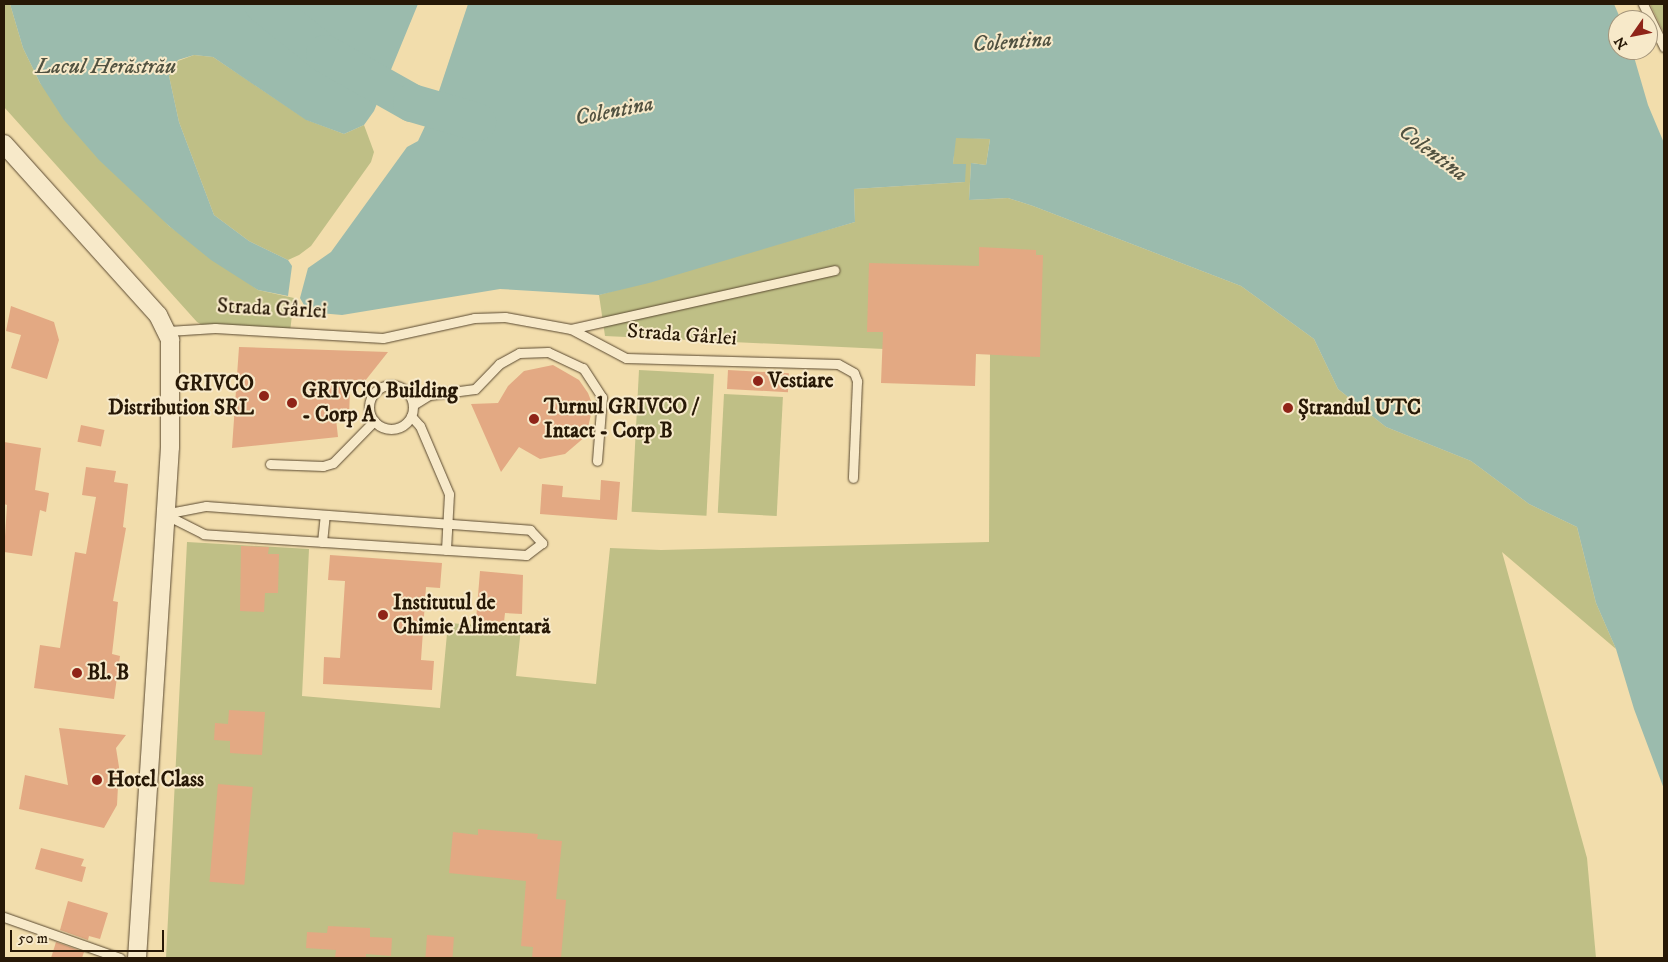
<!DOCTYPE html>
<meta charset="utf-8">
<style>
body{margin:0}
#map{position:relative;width:1668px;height:962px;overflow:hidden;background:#f2ddac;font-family:"IM FELL DW Pica",serif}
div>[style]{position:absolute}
.green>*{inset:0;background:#bfbf86;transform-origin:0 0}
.water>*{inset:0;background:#9bbbad}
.river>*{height:38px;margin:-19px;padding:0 19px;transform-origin:19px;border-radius:19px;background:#9bbbad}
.building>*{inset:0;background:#e3a983;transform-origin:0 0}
.roads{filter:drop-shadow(0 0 1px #5a4930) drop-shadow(0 0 1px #5a4930)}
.service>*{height:9px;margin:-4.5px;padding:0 4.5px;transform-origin:4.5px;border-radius:4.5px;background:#f7e9c9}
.service>.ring{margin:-4.5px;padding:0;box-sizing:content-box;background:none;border:9px solid #f7e9c9;border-radius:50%}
.minor>*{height:18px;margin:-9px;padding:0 9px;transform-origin:9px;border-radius:9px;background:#f7e9c9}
.dots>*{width:14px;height:14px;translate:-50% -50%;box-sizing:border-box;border:2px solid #f7e9c9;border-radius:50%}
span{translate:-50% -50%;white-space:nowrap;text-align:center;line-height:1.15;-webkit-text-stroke:4px #f7e9c9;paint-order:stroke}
.street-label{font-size:21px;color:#271806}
.poi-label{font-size:21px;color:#271806;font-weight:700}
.left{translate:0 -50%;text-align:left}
.right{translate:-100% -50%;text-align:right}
.water-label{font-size:22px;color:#505140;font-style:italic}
.frame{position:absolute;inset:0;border:5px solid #271806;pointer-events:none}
.north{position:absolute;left:1608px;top:10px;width:50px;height:50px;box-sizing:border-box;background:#f7e9c9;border:1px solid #a4957b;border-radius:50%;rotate:237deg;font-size:14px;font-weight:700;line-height:20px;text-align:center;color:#271806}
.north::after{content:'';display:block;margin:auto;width:18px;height:22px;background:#8f2418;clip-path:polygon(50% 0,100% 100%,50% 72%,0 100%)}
.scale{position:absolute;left:10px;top:930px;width:154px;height:22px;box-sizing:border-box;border:2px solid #271806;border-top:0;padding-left:6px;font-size:15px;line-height:18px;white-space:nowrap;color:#271806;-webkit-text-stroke:4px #f7e9c9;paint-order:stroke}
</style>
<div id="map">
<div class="green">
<i style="clip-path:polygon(4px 4px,10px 4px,23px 48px,40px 83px,169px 226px,258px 290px,294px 298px,290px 332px,207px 328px,197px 322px,4px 107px)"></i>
<i style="clip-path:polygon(1650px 4px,1664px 4px,1664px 33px)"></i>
<i style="clip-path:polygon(194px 55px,213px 57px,307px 120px,344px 134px,364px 125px,374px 152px,371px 162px,311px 246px,299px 255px,288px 260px,249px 241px,214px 215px,179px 122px,169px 76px,178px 61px)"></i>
<i style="clip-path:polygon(955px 137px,990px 139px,986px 165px,971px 163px,969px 200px,1008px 198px,1033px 206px,1241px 286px,1314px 339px,1338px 389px,1386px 427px,1471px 461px,1529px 504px,1577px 527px,1596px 603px,1616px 649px,1502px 552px,1587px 858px,1596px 958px,166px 958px,187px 542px,309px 549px,302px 696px,440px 708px,448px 623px,521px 628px,516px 676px,596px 684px,610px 548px,661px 550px,989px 542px,990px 354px,605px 336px,599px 295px,855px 222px,854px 189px,965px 182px,953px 164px)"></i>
<i style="left:639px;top:370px;width:75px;height:142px;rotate:3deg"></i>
<i style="left:724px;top:394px;width:59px;height:119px;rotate:3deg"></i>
</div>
<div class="water">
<i style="clip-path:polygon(10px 4px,418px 4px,374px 111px,364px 125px,344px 134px,306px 120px,213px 57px,194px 55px,178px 60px,169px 76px,179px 122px,214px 215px,249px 241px,288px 260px,292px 266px,288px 296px,258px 290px,211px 260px,169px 226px,99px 160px,64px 120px,40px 83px,23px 48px)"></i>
<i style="clip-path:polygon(468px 4px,1614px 4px,1621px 20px,1618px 20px,1618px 50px,1632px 50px,1648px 105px,1664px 143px,1664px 789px,1634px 709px,1616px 649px,1596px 603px,1577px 527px,1529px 504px,1471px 461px,1386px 427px,1338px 389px,1314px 339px,1241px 286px,1033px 206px,1008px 198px,969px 200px,971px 163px,986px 165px,990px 139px,956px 138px,953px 164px,966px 164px,965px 182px,854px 189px,855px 222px,649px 283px,599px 295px,500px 289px,342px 315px,308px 312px,300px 298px,308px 268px,331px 252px,407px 147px,418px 141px,426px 124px,422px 120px,429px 103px,435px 103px)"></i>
</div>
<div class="river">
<i style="left:263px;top:4px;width:80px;rotate:38.9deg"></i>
<i style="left:325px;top:54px;width:100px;rotate:29.4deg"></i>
<i style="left:412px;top:103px;width:68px;rotate:16.3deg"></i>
</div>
<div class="building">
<i style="clip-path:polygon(979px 247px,1036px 250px,1036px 255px,1043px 255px,1040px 357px,976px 354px,975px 386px,881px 383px,883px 332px,867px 332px,869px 263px,979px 266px)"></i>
<i style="clip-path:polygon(11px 306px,54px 322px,59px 340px,47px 379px,11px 368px,21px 335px,6px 331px)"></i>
<i style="clip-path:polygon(239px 347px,388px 352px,361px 386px,350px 388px,349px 419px,336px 419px,338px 437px,232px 448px)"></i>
<i style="clip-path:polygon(553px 365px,579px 380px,588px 393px,593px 406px,586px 436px,565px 454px,540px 459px,519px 447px,501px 472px,471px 404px,498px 403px,508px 386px,524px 371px)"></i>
<i style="left:728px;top:370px;width:61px;height:19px;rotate:3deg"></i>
<i style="left:81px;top:425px;width:24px;height:17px;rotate:12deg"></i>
<i style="clip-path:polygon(4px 442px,41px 448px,35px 490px,49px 493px,46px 512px,40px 510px,32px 556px,4px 552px,7px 505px,4px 504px)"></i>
<i style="clip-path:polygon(86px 467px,116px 471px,114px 482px,128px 484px,123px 527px,126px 528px,113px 601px,118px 602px,112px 654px,120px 656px,114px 699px,34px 688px,40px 645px,60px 648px,75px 552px,86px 554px,96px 497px,82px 495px)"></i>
<i style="clip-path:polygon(601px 480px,620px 482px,617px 520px,540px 514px,542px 484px,563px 486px,562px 497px,600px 500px)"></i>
<i style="clip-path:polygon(241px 546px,269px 547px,268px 554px,279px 554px,278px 593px,265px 593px,264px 612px,240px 611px)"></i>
<i style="clip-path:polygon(330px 555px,442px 563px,440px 588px,426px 587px,421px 660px,434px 661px,432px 690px,323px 684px,324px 657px,340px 658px,345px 581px,328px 580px)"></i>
<i style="clip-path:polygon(480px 571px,523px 575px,522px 614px,505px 613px,504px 622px,476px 620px)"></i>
<i style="clip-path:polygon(229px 710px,265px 712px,262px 755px,230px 753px,230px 741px,214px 740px,215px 723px,228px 724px)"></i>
<i style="clip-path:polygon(59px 728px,126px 735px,116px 748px,119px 767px,117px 805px,104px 828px,19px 809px,25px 775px,68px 785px)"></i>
<i style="left:218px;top:784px;width:35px;height:98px;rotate:5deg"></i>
<i style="clip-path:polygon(478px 829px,538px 834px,537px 839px,562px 841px,556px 899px,566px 900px,561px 958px,532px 958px,533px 947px,521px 946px,526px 881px,449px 873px,453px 832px,478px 835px)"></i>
<i style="clip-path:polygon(41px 848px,84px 859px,81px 866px,86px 867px,82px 882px,35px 869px)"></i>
<i style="clip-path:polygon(68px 901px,108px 913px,100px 939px,89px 936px,88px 940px,60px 930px)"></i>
<i style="clip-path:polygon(328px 926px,370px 928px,370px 937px,392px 938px,391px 956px,366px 954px,366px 958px,335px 958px,336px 950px,306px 948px,307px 932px,327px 933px)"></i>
<i style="left:427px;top:935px;width:27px;height:23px;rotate:4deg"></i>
<i style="clip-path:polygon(56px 942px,84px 952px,82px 958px,51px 958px)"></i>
</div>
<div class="roads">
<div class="service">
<i style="left:1643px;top:4px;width:48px;rotate:64deg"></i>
<i style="left:571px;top:329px;width:270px;rotate:-12.6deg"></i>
<i style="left:168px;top:331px;width:47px;rotate:-3.7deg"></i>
<i style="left:215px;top:328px;width:168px;rotate:3.4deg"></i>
<i style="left:383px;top:338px;width:93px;rotate:-12.4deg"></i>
<i style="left:474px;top:318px;width:31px;rotate:-2deg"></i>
<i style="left:505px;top:317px;width:67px;rotate:10.3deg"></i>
<i style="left:571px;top:329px;width:62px;rotate:27.8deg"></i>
<i style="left:626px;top:358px;width:212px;rotate:1.6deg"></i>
<i style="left:838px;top:364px;width:18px;rotate:29deg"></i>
<i style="left:854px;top:373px;width:9px;rotate:69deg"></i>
<i style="left:857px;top:381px;width:97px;rotate:92.4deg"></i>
<i class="ring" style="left:369px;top:385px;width:35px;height:35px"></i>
<i style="left:413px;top:405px;width:19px;rotate:-32deg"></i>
<i style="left:429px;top:395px;width:46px;rotate:-7.4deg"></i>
<i style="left:475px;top:389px;width:35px;rotate:-46deg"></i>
<i style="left:499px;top:364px;width:23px;rotate:-29deg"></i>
<i style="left:519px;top:353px;width:29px;rotate:-2deg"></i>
<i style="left:548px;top:352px;width:38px;rotate:25deg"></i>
<i style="left:583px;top:368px;width:35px;rotate:57deg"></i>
<i style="left:602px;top:397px;width:64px;rotate:94.5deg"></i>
<i style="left:411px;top:416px;width:13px;rotate:48deg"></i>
<i style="left:420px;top:426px;width:74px;rotate:66.9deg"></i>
<i style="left:449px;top:494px;width:56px;rotate:93.1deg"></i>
<i style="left:270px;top:464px;width:53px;rotate:2.2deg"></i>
<i style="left:323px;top:466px;width:10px;rotate:-17deg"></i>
<i style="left:333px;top:463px;width:59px;rotate:-45.7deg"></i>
<i style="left:206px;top:506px;width:325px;rotate:4.2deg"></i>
<i style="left:530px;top:530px;width:18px;rotate:47deg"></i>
<i style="left:542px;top:543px;width:20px;rotate:143deg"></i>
<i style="left:526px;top:555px;width:323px;rotate:-176.3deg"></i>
<i style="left:204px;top:534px;width:45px;rotate:-153.4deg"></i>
<i style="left:164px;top:514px;width:43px;rotate:-10.8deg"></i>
<i style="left:322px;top:542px;width:27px;rotate:-84deg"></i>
<i style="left:4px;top:917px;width:123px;rotate:19.5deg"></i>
</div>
<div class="minor">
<i style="left:4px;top:144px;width:230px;rotate:48deg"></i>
<i style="left:158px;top:315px;width:28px;rotate:64deg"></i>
<i style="left:170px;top:340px;width:107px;rotate:90deg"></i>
<i style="left:170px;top:447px;width:512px;rotate:93.69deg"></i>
</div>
</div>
<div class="dots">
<i style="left:758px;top:381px;background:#8f2418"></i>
<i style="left:264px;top:396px;background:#8f2418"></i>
<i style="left:292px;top:403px;background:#8f2418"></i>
<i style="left:1288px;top:408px;background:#8f2418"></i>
<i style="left:534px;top:419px;background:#8f2418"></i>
<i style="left:383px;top:615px;background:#8f2418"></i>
<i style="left:77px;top:673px;background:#8f2418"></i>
<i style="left:97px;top:780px;background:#8f2418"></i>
</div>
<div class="street-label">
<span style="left:272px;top:309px;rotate:3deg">Strada Gârlei</span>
<span style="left:682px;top:335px;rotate:4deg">Strada Gârlei</span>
</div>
<div class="poi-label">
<span class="left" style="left:768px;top:381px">Vestiare</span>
<span class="right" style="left:254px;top:396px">GRIVCO<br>Distribution SRL</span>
<span class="left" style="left:302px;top:403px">GRIVCO Building<br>- Corp A</span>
<span class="left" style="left:544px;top:419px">Turnul GRIVCO /<br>Intact - Corp B</span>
<span class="left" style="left:1298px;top:408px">Ștrandul UTC</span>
<span class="left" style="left:393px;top:615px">Institutul de<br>Chimie Alimentară</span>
<span class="left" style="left:87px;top:673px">Bl. B</span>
<span class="left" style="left:107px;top:780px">Hotel Class</span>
</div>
<div class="water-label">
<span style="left:1012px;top:42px;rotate:-4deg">Colentina</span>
<span style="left:106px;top:67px">Lacul Herăstrău</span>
<span style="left:614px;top:111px;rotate:-11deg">Colentina</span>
<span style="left:1433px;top:153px;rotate:37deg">Colentina</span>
</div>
<div class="frame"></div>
<div class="north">N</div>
<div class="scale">50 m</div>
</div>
